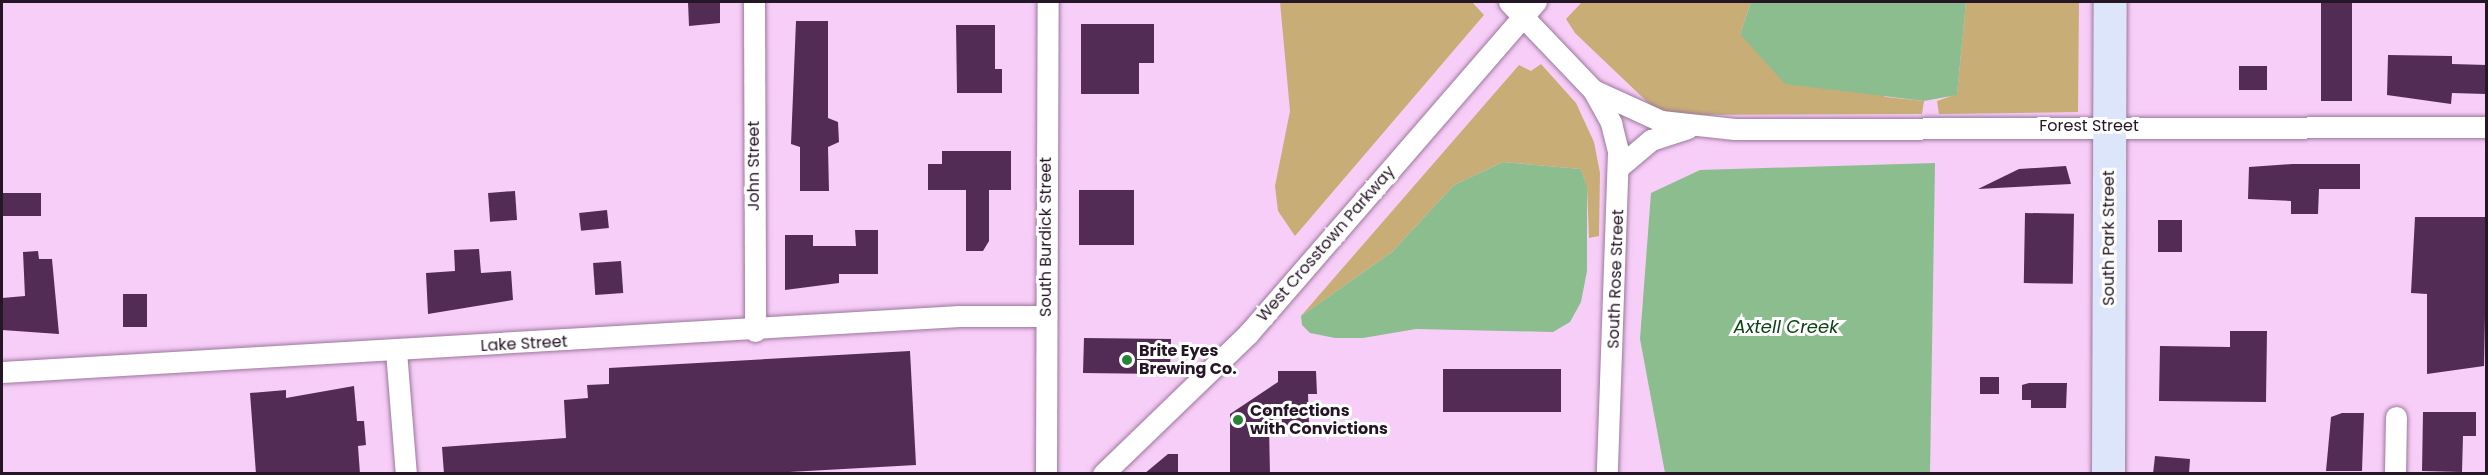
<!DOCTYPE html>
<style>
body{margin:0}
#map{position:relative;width:2488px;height:475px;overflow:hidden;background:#f7cef8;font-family:Poppins,sans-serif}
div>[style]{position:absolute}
.green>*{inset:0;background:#c8ae76}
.water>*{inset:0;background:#8cbd8e}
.building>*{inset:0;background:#522c54;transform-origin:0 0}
.roads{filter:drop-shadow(0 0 2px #9c779d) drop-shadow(0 0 2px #9c779d)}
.minor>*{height:21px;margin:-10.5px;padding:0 10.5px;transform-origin:10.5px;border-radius:10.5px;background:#fff}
.primary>*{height:33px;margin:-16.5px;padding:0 16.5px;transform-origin:16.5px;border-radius:16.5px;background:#dce5fa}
.dots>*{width:16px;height:16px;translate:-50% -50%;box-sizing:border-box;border:3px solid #fff;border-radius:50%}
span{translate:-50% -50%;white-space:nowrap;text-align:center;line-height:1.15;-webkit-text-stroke:6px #fff;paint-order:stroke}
.street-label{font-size:16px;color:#251625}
.poi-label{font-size:16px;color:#251625;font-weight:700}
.left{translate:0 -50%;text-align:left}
.water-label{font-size:18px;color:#0d4215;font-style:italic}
.frame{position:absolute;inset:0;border:3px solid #251625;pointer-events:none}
</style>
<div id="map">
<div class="green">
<i style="clip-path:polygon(1280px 2px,1472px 2px,1484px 15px,1295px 236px,1278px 211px,1275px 186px,1290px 111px)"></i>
<i style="clip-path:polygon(1582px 2px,1751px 2px,1740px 34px,1886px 97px,1924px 101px,1922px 114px,1661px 115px,1575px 33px,1566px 19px)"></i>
<i style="clip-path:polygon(1966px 2px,2079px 2px,2078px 112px,1939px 114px,1937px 101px,1957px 94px)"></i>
<i style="clip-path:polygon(1541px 64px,1576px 103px,1594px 142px,1600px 173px,1599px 236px,1589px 238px,1587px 188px,1581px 169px,1503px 162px,1454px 185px,1392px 252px,1301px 316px,1519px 65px,1531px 71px)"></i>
</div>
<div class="water">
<i style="clip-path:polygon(1751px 2px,1966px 2px,1957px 95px,1924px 101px,1785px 84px,1740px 34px)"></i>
<i style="clip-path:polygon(1503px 162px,1581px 169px,1587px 187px,1587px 271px,1581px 302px,1570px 322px,1553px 332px,1416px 329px,1363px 338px,1335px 338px,1310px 333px,1302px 325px,1301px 316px,1392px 252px,1454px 185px)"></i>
<i style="clip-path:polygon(1935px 163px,1930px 473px,1665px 473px,1640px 339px,1651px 193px,1700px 170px)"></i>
</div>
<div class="building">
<i style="clip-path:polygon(688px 2px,720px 3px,720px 23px,689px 26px)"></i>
<i style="left:2321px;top:2px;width:31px;height:99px"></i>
<i style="clip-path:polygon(796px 21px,828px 21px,828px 118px,838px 122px,839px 142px,828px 147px,829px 191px,800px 191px,800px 147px,791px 144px)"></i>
<i style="clip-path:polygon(1081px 24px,1154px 24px,1154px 63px,1139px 63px,1139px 94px,1081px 94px)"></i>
<i style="clip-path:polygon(956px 25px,995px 25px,995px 69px,1002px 69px,1002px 93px,957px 93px)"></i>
<i style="clip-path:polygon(2388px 55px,2452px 56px,2452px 64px,2487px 65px,2486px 94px,2452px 93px,2451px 104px,2387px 95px)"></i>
<i style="left:2239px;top:66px;width:28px;height:24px"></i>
<i style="clip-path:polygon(942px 151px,1011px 151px,1011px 190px,989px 190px,989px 241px,983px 251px,966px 251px,966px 190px,928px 190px,928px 164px,942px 164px)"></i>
<i style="clip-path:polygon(2292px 164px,2360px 164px,2360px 189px,2319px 189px,2318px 214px,2291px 214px,2291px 201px,2248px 199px,2249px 167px)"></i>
<i style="clip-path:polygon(2066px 166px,2071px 184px,1978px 189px,2019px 169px)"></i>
<i style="left:1079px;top:190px;width:55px;height:55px"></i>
<i style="left:515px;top:191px;width:29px;height:27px;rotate:86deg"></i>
<i style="left:2px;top:193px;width:39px;height:23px"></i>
<i style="left:607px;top:210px;width:18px;height:28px;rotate:84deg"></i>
<i style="left:2025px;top:213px;width:49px;height:70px;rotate:1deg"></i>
<i style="clip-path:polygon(2415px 217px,2487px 217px,2484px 366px,2427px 374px,2427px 294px,2411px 293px)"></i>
<i style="left:2158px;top:220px;width:24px;height:32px"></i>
<i style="clip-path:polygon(855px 230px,878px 230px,878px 274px,839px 274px,839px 283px,785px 290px,785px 235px,813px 235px,813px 246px,856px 246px)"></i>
<i style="clip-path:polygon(479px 249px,481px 273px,511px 271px,513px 300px,428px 314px,426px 273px,455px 271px,454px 250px)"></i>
<i style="clip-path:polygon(38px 251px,39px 259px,52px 259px,59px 334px,2px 330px,2px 298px,25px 296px,23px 252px)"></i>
<i style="left:621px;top:261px;width:32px;height:28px;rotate:86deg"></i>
<i style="left:123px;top:294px;width:24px;height:33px"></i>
<i style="clip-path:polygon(2230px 331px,2267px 331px,2266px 402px,2159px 401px,2160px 346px,2230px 347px)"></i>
<i style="clip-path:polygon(1084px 338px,1171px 339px,1170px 370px,1165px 374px,1083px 373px)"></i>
<i style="clip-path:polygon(910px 351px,916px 465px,754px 474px,444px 474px,442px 447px,566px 438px,564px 400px,588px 398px,587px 385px,609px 384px,609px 368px)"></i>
<i style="left:1443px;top:369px;width:118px;height:43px"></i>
<i style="clip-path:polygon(1278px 371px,1316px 371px,1317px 394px,1308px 394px,1309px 425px,1269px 426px,1270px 474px,1230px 474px,1230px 414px,1278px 382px)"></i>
<i style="left:1980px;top:377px;width:19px;height:17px"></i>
<i style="clip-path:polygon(2029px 383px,2067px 383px,2066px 408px,2031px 408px,2031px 400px,2022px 400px,2022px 385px)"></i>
<i style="clip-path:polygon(354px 386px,357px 421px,364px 421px,366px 445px,358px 446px,360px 474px,256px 474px,250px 393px,286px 390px,286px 398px)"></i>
<i style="clip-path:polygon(2423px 412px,2476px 412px,2476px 436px,2463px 436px,2462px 472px,2422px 471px)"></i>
<i style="clip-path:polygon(2342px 413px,2364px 413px,2362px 471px,2326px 471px,2331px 417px)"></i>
<i style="clip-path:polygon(1168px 454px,1178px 454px,1178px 474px,1144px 474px)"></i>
<i style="clip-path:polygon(2155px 456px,2190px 459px,2189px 474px,2153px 474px)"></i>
</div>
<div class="roads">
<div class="minor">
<i style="left:754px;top:2px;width:329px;rotate:89.8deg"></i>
<i style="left:1509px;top:2px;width:122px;rotate:46.3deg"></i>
<i style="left:1593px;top:90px;width:38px;rotate:61deg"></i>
<i style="left:1611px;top:123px;width:30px;rotate:76deg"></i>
<i style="left:1618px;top:152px;width:322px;rotate:92deg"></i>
<i style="left:1593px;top:90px;width:75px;rotate:24.5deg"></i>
<i style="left:1661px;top:121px;width:74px;rotate:6.2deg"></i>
<i style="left:1735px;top:129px;width:751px;rotate:-0.15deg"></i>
<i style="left:1619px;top:167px;width:42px;rotate:-40.2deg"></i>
<i style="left:1651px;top:140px;width:38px;rotate:-18deg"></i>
<i style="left:396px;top:351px;width:123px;rotate:85.4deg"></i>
<i style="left:2px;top:372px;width:959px;rotate:-3.35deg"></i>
<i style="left:959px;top:316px;width:87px"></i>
<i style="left:1046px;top:474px;width:472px;rotate:-89.8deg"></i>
<i style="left:1103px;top:474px;width:202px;rotate:-44deg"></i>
<i style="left:1248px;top:334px;width:440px;rotate:-49.1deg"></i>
<i style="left:2395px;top:474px;width:57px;rotate:-89deg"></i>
</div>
<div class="primary">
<i style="left:2108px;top:474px;width:472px;rotate:-89.8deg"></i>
</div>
</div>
<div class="dots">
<i style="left:1127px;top:360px;background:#288435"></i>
<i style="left:1238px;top:420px;background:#288435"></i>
</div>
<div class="street-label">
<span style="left:2089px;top:126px">Forest Street</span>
<span style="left:754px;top:166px;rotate:-90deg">John Street</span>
<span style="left:1046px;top:237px;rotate:-90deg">South Burdick Street</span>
<span style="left:2109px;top:238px;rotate:-90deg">South Park Street</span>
<span style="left:1326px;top:244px;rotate:-49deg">West Crosstown Parkway</span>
<span style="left:1616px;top:279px;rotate:-88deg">South Rose Street</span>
<span style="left:524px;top:344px;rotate:-3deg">Lake Street</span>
</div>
<div class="poi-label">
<span class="left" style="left:1139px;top:360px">Brite Eyes<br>Brewing Co.</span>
<span class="left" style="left:1250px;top:420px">Confections<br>with Convictions</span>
</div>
<div class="water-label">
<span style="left:1786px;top:327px">Axtell Creek</span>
</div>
<div class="frame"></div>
</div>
